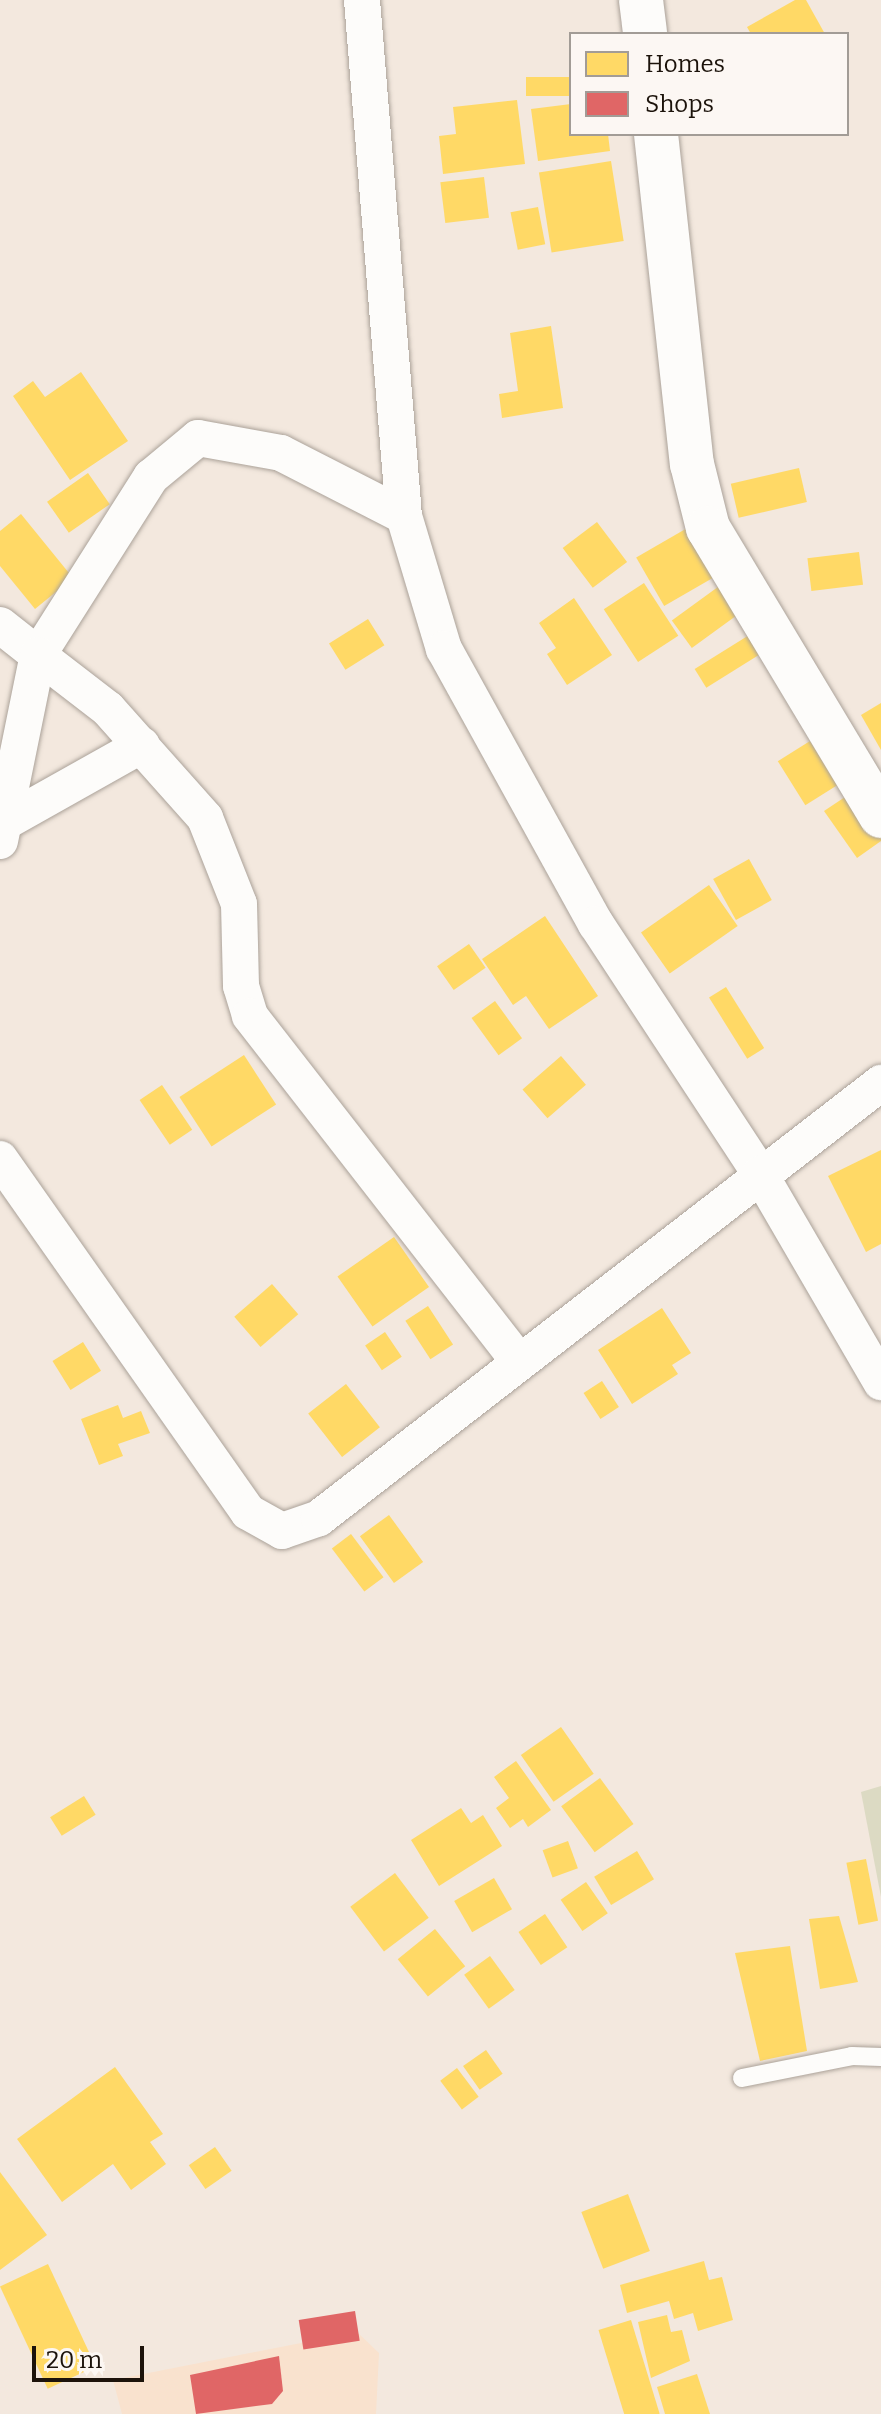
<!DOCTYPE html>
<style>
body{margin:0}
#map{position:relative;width:881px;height:2414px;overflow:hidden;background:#f3e8de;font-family:Bitter,serif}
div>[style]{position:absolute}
.built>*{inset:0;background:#f9e2ce}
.green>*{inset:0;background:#dcdac3}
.homes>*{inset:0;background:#ffd966;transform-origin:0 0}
.shops>*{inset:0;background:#e06666;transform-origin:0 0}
.roads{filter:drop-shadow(0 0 2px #aba299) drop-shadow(0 0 2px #aba299)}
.service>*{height:18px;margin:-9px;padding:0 9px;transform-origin:9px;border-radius:9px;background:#fdfcfa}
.minor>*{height:36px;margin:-18px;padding:0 18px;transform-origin:18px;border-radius:18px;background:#fdfcfa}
.tertiary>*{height:44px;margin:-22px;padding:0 22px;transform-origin:22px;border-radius:22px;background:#fdfcfa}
span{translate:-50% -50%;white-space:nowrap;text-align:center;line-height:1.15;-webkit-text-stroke:8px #fcf7f3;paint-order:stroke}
.legend{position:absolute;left:569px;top:32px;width:280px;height:104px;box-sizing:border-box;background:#fcf7f3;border:2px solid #a29c96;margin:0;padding:10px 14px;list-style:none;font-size:24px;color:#1c130b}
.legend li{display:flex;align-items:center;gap:16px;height:40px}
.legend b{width:40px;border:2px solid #a29c96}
.scale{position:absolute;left:32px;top:2346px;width:112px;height:36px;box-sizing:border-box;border:4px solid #1c130b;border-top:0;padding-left:10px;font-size:24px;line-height:28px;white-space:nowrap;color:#1c130b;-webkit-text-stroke:6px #fcf7f3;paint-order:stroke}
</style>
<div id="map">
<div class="built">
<i style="clip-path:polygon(357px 2332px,379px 2353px,376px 2414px,122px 2414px,113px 2380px)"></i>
</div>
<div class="green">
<i style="clip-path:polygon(881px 1786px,881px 1897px,861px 1792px)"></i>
</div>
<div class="homes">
<i style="clip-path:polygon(795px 0,806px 0,825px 34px,751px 34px,747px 27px)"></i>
<i style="left:571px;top:77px;width:19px;height:45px;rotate:90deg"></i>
<i style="clip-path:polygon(517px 100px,525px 164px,443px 174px,439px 136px,456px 134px,453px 107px)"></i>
<i style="clip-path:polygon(571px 104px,571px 134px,608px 134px,610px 151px,538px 161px,531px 109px)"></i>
<i style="left:611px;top:161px;width:81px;height:73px;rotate:81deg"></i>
<i style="left:484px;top:177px;width:41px;height:44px;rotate:83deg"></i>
<i style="left:538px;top:207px;width:38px;height:28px;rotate:79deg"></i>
<i style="clip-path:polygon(551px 326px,563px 408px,502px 418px,499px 394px,518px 391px,510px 333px)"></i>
<i style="clip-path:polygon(81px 372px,128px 441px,70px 480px,13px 396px,33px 381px,45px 397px)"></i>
<i style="left:799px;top:468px;width:35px;height:70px;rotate:77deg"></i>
<i style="left:88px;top:473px;width:38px;height:50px;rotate:55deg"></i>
<i style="clip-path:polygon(21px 514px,73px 578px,35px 609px,0 566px,0 531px)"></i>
<i style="left:597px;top:522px;width:50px;height:43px;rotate:53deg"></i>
<i style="left:689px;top:527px;width:56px;height:61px;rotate:60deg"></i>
<i style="left:859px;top:552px;width:33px;height:52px;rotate:83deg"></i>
<i style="left:644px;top:583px;width:63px;height:48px;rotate:57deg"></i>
<i style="left:722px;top:584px;width:34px;height:62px;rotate:54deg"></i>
<i style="clip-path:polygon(574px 598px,612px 655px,567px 685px,547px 654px,556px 648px,539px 623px)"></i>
<i style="left:368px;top:619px;width:31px;height:46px;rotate:58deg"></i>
<i style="left:754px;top:632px;width:22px;height:70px;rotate:58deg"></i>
<i style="clip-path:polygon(881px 703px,881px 750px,861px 715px)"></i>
<i style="left:810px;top:741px;width:52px;height:38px;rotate:58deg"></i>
<i style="clip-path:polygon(854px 791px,881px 831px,881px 841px,857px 858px,824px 811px)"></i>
<i style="left:749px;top:859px;width:47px;height:41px;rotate:61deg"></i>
<i style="left:709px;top:885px;width:50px;height:83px;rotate:55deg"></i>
<i style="clip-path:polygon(545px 916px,598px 996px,549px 1029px,526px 996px,513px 1005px,482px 959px)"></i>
<i style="left:469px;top:944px;width:29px;height:39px;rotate:55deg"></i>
<i style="left:726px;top:987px;width:72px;height:20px;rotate:58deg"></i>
<i style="left:495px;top:1001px;width:46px;height:29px;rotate:54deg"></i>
<i style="left:244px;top:1055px;width:59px;height:77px;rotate:57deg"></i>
<i style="left:561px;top:1056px;width:38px;height:51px;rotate:49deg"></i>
<i style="left:162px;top:1085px;width:54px;height:27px;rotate:56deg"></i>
<i style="clip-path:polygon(881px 1150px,881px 1244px,866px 1252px,828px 1176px)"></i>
<i style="left:394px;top:1237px;width:61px;height:69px;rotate:55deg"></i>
<i style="left:272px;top:1284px;width:40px;height:50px;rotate:49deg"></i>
<i style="left:428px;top:1306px;width:46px;height:27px;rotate:57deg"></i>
<i style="clip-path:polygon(662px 1308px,691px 1353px,672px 1365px,678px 1374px,632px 1404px,598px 1350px)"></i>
<i style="left:385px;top:1332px;width:30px;height:24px;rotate:56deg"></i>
<i style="left:83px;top:1342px;width:34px;height:36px;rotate:58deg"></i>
<i style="left:602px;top:1381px;width:31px;height:22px;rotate:57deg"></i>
<i style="left:346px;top:1384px;width:55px;height:48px;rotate:52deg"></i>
<i style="clip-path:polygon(118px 1405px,123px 1418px,141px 1411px,150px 1433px,118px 1444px,123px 1456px,99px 1465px,81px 1419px)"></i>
<i style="left:389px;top:1515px;width:58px;height:36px;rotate:54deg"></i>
<i style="left:351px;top:1534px;width:54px;height:24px;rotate:53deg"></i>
<i style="left:561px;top:1727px;width:57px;height:49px;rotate:55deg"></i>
<i style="clip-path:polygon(516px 1761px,551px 1810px,528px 1827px,523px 1819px,510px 1828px,496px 1808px,509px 1798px,494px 1777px)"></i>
<i style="left:600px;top:1778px;width:57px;height:48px;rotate:54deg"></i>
<i style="left:84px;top:1796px;width:22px;height:40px;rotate:58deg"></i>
<i style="clip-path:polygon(461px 1808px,471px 1823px,483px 1815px,502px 1846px,439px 1886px,411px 1840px)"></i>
<i style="left:568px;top:1841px;width:29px;height:27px;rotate:70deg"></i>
<i style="left:637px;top:1851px;width:33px;height:50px;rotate:59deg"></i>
<i style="left:866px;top:1859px;width:63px;height:20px;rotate:79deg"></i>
<i style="left:395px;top:1873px;width:56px;height:56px;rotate:53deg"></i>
<i style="left:494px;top:1878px;width:36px;height:46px;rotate:60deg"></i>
<i style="left:586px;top:1882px;width:38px;height:31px;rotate:55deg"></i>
<i style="left:545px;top:1914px;width:40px;height:32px;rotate:56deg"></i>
<i style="clip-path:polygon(839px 1916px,858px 1982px,820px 1989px,809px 1919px)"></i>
<i style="left:435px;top:1929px;width:48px;height:48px;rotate:51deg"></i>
<i style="clip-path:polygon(790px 1946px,807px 2051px,760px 2061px,735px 1953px)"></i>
<i style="left:490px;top:1956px;width:42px;height:32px;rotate:54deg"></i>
<i style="left:486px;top:2050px;width:29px;height:28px;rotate:55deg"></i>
<i style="clip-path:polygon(115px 2067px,163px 2134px,150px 2142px,166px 2164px,131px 2190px,113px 2164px,62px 2202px,17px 2139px)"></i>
<i style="left:457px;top:2068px;width:36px;height:21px;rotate:53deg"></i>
<i style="left:215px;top:2147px;width:29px;height:32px;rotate:55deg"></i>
<i style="clip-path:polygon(0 2172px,47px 2235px,0 2270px)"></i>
<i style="left:628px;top:2194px;width:61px;height:50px;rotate:69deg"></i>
<i style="clip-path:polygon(704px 2261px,709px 2280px,722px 2277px,733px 2320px,698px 2331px,693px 2313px,674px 2319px,669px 2301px,627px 2313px,620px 2285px)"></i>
<i style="left:48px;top:2264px;width:113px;height:53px;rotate:65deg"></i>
<i style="clip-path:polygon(667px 2315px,671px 2332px,682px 2330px,690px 2361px,651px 2378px,638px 2322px)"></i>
<i style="left:631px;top:2320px;width:98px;height:34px;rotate:73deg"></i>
<i style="clip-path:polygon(697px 2374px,710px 2414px,665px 2414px,657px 2387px)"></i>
</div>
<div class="shops">
<i style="left:355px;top:2311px;width:30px;height:57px;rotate:81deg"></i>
<i style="clip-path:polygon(279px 2356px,283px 2391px,272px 2404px,196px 2414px,190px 2375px)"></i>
</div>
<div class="roads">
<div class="service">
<i style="left:742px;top:2078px;width:112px;rotate:-11.3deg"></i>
<i style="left:852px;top:2056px;width:29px;rotate:2deg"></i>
</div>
<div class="minor">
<i style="left:362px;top:0;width:518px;rotate:85.35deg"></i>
<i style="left:404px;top:516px;width:139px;rotate:73.3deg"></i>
<i style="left:444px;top:649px;width:314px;rotate:61.1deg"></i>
<i style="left:596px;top:924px;width:299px;rotate:56.7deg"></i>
<i style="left:760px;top:1174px;width:241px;rotate:59.8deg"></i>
<i style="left:0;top:625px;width:48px;rotate:38.3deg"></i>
<i style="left:38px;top:655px;width:211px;rotate:-57.6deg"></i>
<i style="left:151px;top:477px;width:61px;rotate:-39.7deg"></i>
<i style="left:198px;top:438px;width:84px;rotate:10.2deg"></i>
<i style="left:281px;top:453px;width:138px;rotate:27.1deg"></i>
<i style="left:5px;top:822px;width:157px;rotate:-29.3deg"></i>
<i style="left:0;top:841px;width:190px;rotate:-78.5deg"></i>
<i style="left:38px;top:655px;width:88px;rotate:37.6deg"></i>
<i style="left:108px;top:709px;width:146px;rotate:48.3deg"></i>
<i style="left:205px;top:818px;width:92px;rotate:68.4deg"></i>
<i style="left:239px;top:904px;width:82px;rotate:88.6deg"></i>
<i style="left:241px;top:986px;width:31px;rotate:73deg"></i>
<i style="left:250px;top:1016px;width:438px;rotate:52.1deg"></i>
<i style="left:0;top:1159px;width:431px;rotate:54.9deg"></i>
<i style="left:248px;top:1512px;width:39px;rotate:29deg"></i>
<i style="left:282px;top:1531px;width:39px;rotate:-19deg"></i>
<i style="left:319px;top:1518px;width:711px;rotate:-37.74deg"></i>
</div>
<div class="tertiary">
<i style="left:641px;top:0;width:34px;rotate:83deg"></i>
<i style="left:656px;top:134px;width:332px;rotate:83.8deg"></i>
<i style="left:692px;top:464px;width:66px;rotate:76deg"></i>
<i style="left:708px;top:528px;width:336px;rotate:59deg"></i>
</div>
</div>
<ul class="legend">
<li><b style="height:22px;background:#ffd966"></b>Homes</li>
<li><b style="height:22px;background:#e06666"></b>Shops</li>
</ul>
<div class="scale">20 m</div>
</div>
